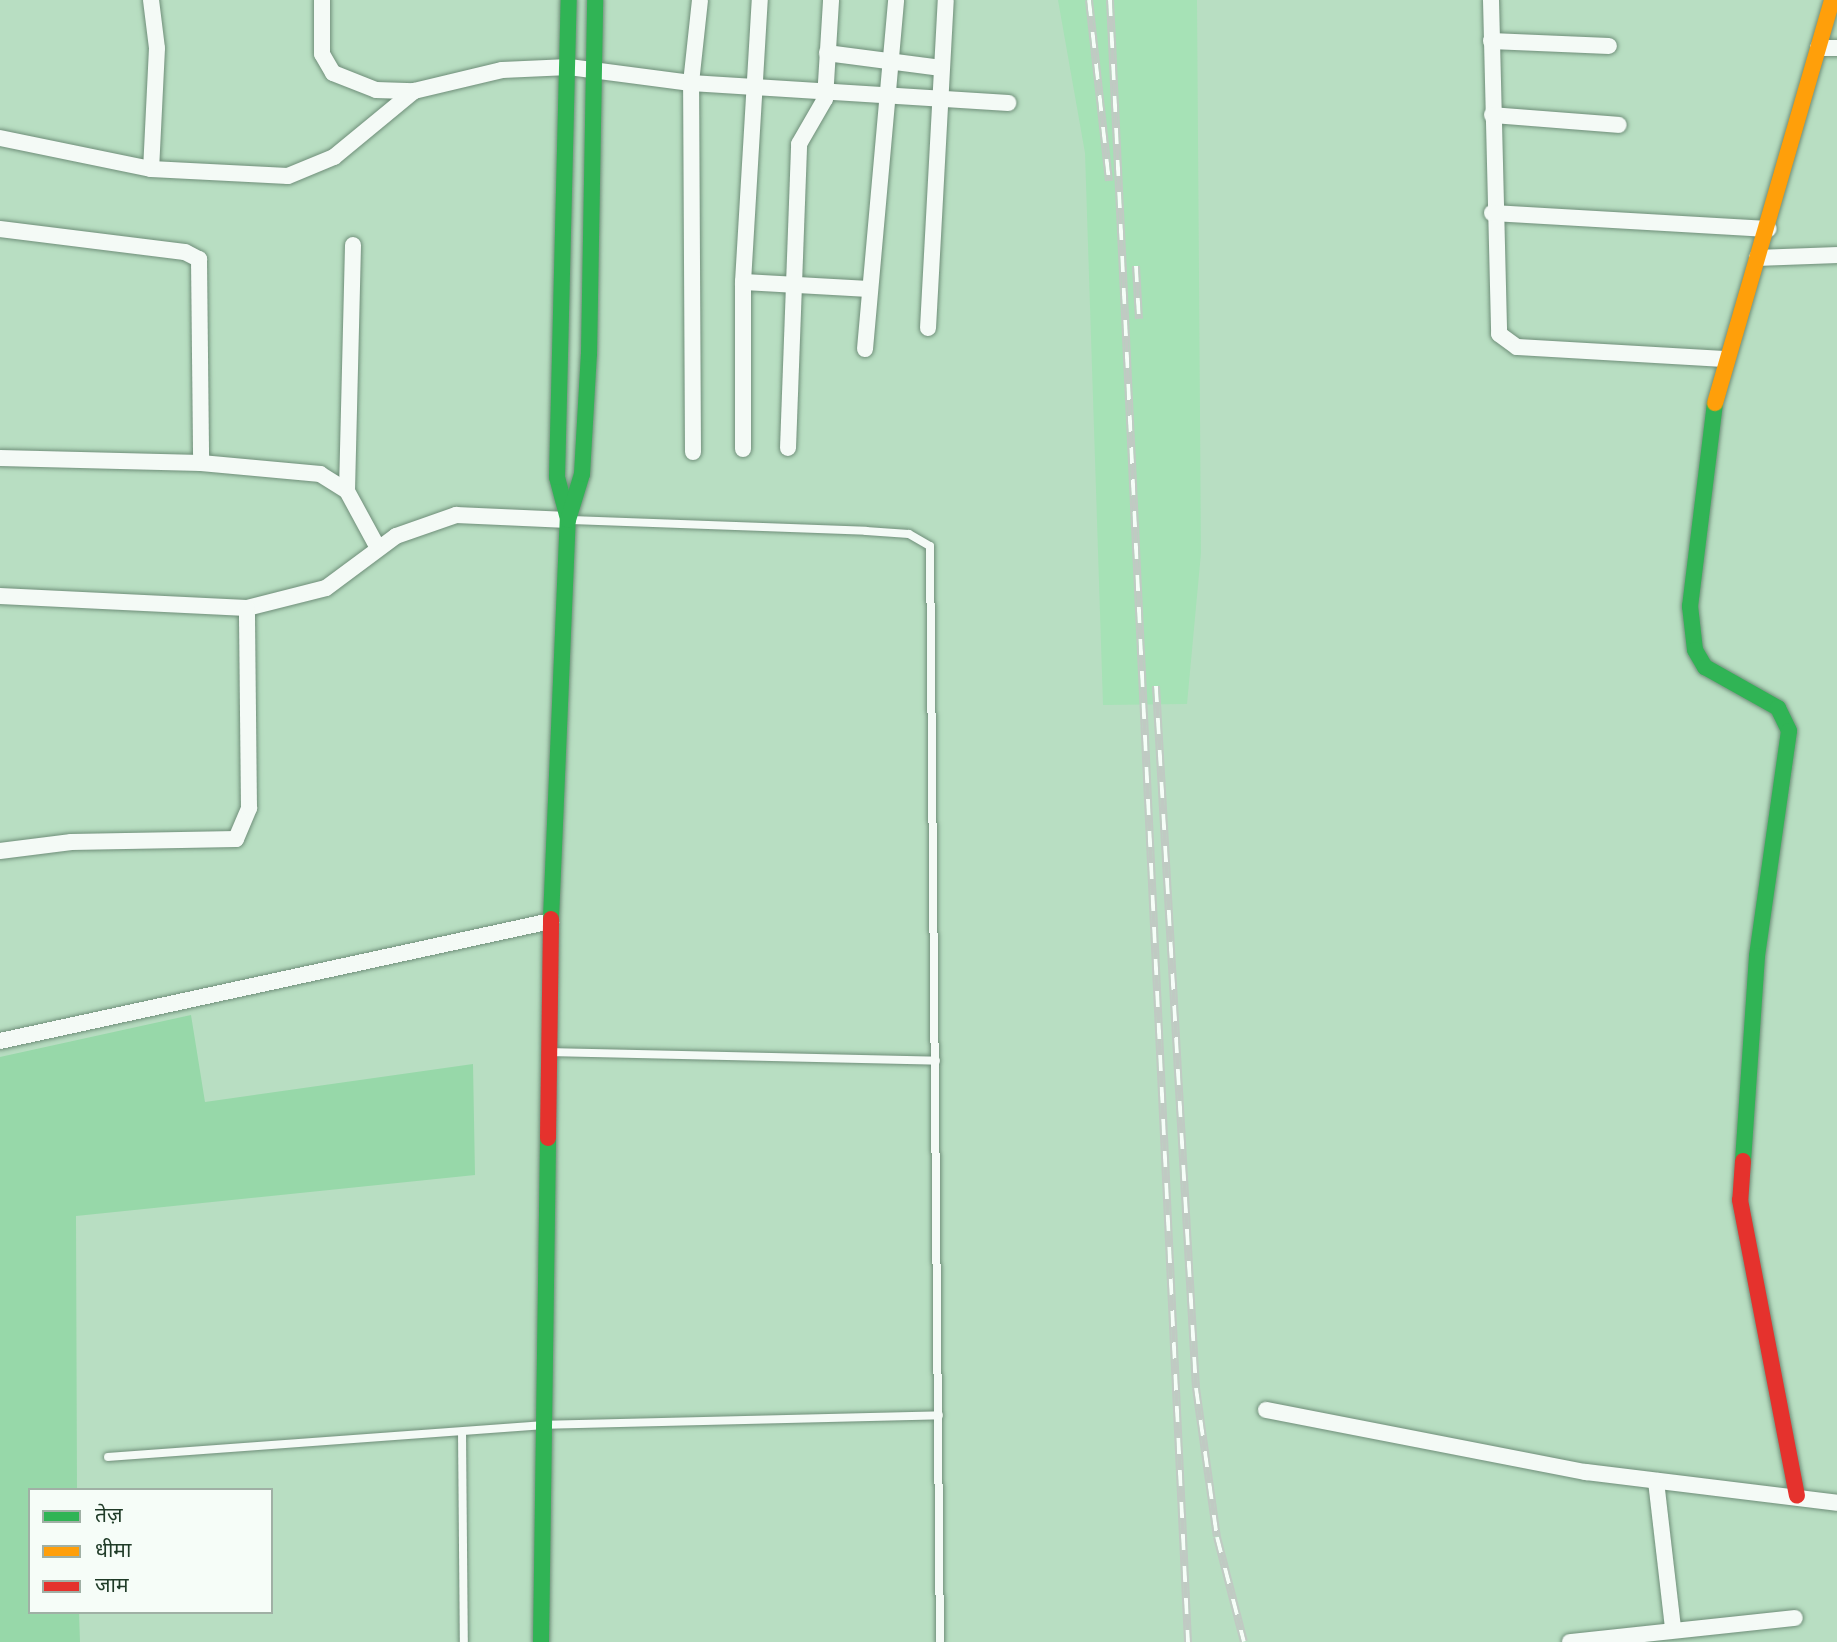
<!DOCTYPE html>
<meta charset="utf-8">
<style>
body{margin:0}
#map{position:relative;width:1837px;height:1642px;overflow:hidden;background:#b8dec2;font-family:"Zilla Slab","Noto Sans Devanagari",serif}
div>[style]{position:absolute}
.built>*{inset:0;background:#a6e2b6}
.green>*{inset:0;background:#97d8a9}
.roads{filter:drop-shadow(0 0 2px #6f8e79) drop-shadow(0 0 2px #6f8e79)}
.lane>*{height:8px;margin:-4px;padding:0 4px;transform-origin:4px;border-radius:4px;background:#f4faf6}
.street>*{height:16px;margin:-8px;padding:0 8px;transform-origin:8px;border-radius:8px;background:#f4faf6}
.fast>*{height:16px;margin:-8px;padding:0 8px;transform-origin:8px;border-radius:8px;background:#30b455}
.slow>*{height:16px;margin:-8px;padding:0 8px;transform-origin:8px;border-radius:8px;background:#ff9f0a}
.jam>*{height:16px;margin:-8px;padding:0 8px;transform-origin:8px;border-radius:8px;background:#e5322d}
.rail>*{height:8px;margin-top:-4px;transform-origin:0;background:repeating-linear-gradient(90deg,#f6fdf8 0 16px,#c0cac3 0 32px);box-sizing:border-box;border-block:2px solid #c0cac3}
span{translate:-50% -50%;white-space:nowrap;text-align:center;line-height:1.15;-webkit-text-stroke:7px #f6fdf8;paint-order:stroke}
.legend{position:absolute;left:28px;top:1488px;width:245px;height:126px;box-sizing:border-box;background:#f6fdf8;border:2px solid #a0b0a5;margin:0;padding:9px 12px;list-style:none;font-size:21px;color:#203c28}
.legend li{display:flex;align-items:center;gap:14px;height:35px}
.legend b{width:35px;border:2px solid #a0b0a5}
</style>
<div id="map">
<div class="built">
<i style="clip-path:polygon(1058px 0,1197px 0,1201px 553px,1187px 704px,1103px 705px,1085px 153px)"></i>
</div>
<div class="green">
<i style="clip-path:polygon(191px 1015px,205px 1102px,473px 1064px,475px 1175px,76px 1216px,77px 1490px,30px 1490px,30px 1612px,79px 1612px,80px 1642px,0 1642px,0 1057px)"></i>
</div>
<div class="roads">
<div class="lane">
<i style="left:571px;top:520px;width:295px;rotate:2.1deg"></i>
<i style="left:866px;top:531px;width:43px;rotate:4deg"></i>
<i style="left:909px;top:534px;width:24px;rotate:30deg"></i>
<i style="left:930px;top:546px;width:1096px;rotate:89.48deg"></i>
<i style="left:551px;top:1052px;width:385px;rotate:1.3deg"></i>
<i style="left:462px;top:1432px;width:210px;rotate:89.5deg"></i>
<i style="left:108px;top:1457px;width:434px;rotate:-4.2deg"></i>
<i style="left:541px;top:1425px;width:398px;rotate:-1.4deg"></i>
</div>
<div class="street">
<i style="left:151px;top:0;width:48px;rotate:82.9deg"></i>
<i style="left:157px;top:48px;width:121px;rotate:92.8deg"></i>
<i style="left:322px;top:0;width:54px;rotate:90deg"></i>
<i style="left:322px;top:54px;width:22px;rotate:60deg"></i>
<i style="left:333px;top:73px;width:46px;rotate:21.6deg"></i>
<i style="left:376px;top:90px;width:38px;rotate:2deg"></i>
<i style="left:1491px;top:0;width:334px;rotate:88.6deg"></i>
<i style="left:1499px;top:334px;width:22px;rotate:36deg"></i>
<i style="left:1517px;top:347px;width:208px;rotate:3.3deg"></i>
<i style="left:1491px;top:41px;width:118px;rotate:2.4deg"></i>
<i style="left:1818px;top:48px;width:19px"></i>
<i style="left:827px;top:53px;width:115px;rotate:7.5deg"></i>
<i style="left:1492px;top:115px;width:127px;rotate:4.5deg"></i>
<i style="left:0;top:138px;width:154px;rotate:11.6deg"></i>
<i style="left:151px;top:169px;width:137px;rotate:2.9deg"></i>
<i style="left:288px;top:176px;width:50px;rotate:-22.4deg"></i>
<i style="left:334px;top:157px;width:104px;rotate:-39.5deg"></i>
<i style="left:414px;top:91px;width:90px;rotate:-13.4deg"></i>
<i style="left:502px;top:70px;width:67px;rotate:-2.6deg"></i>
<i style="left:569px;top:67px;width:123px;rotate:7.5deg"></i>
<i style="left:691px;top:83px;width:318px;rotate:3.6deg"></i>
<i style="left:1492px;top:213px;width:277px;rotate:3.3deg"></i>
<i style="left:0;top:229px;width:186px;rotate:7.1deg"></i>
<i style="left:185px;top:252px;width:16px;rotate:27deg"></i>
<i style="left:199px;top:259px;width:204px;rotate:89.4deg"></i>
<i style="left:1757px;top:258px;width:80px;rotate:-2.1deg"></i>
<i style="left:743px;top:282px;width:127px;rotate:3.2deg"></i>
<i style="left:928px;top:328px;width:328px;rotate:-86.9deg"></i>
<i style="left:865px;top:349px;width:350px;rotate:-84.9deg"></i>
<i style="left:788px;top:448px;width:304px;rotate:-87.9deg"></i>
<i style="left:799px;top:144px;width:52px;rotate:-60deg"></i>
<i style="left:825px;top:99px;width:99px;rotate:-86.5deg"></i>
<i style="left:743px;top:449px;width:167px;rotate:-90deg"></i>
<i style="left:743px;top:282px;width:283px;rotate:-86.6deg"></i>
<i style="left:693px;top:452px;width:369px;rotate:-90.3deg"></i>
<i style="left:691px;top:83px;width:83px;rotate:-83.8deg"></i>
<i style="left:0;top:458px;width:201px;rotate:1.4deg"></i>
<i style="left:201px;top:463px;width:120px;rotate:5.3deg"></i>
<i style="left:320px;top:474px;width:32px;rotate:32deg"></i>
<i style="left:347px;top:491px;width:65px;rotate:61.5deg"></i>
<i style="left:347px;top:491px;width:246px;rotate:-88.6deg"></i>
<i style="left:0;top:596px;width:247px;rotate:2.8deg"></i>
<i style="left:247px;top:608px;width:81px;rotate:-14.2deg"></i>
<i style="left:326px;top:588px;width:87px;rotate:-36.6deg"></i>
<i style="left:396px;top:536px;width:64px;rotate:-19.3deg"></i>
<i style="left:456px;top:515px;width:112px;rotate:2.6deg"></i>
<i style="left:0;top:851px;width:72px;rotate:-7.2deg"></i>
<i style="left:71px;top:842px;width:165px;rotate:-1deg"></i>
<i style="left:236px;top:839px;width:34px;rotate:-67deg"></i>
<i style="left:249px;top:808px;width:200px;rotate:-90.6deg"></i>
<i style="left:0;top:1041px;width:564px;rotate:-12.29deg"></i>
<i style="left:1266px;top:1410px;width:326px;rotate:11deg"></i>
<i style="left:1586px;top:1472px;width:253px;rotate:7deg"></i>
<i style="left:1656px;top:1481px;width:149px;rotate:83.4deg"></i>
<i style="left:1570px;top:1642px;width:226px;rotate:-6.1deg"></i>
</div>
<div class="fast">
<i style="left:1715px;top:403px;width:205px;rotate:97deg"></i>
<i style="left:1690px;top:606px;width:44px;rotate:83.5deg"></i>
<i style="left:1695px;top:650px;width:20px;rotate:60deg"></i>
<i style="left:1705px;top:667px;width:84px;rotate:29.3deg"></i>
<i style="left:1778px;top:708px;width:25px;rotate:64deg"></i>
<i style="left:1789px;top:731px;width:227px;rotate:98.1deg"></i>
<i style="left:1757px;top:956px;width:205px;rotate:93.9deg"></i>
<i style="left:568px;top:519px;width:43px;rotate:-104.7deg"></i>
<i style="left:557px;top:477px;width:477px;rotate:-88.6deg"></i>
<i style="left:551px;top:919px;width:399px;rotate:-87.6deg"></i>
<i style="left:568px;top:520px;width:48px;rotate:-73.1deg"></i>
<i style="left:582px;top:474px;width:120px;rotate:-86.7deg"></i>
<i style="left:589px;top:354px;width:354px;rotate:-89deg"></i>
<i style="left:541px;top:1642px;width:504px;rotate:-89.2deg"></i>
</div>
<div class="slow">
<i style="left:1715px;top:403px;width:420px;rotate:-73.8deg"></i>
</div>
<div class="jam">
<i style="left:548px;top:1138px;width:219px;rotate:-89.2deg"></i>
<i style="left:1743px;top:1161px;width:39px;rotate:94deg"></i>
<i style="left:1740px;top:1200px;width:301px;rotate:79.1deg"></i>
</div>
</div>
<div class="rail">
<i style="left:1089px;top:0;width:182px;rotate:83.7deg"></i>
<i style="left:1110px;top:0;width:1644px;rotate:87.28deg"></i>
<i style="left:1136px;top:266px;width:53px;rotate:86.8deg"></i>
<i style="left:1156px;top:686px;width:703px;rotate:86.74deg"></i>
<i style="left:1196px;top:1388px;width:150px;rotate:82deg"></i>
<i style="left:1217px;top:1537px;width:108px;rotate:75.6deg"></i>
</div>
<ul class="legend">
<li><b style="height:9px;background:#30b455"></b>तेज़</li>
<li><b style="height:9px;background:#ff9f0a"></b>धीमा</li>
<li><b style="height:9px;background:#e5322d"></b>जाम</li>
</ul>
</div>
